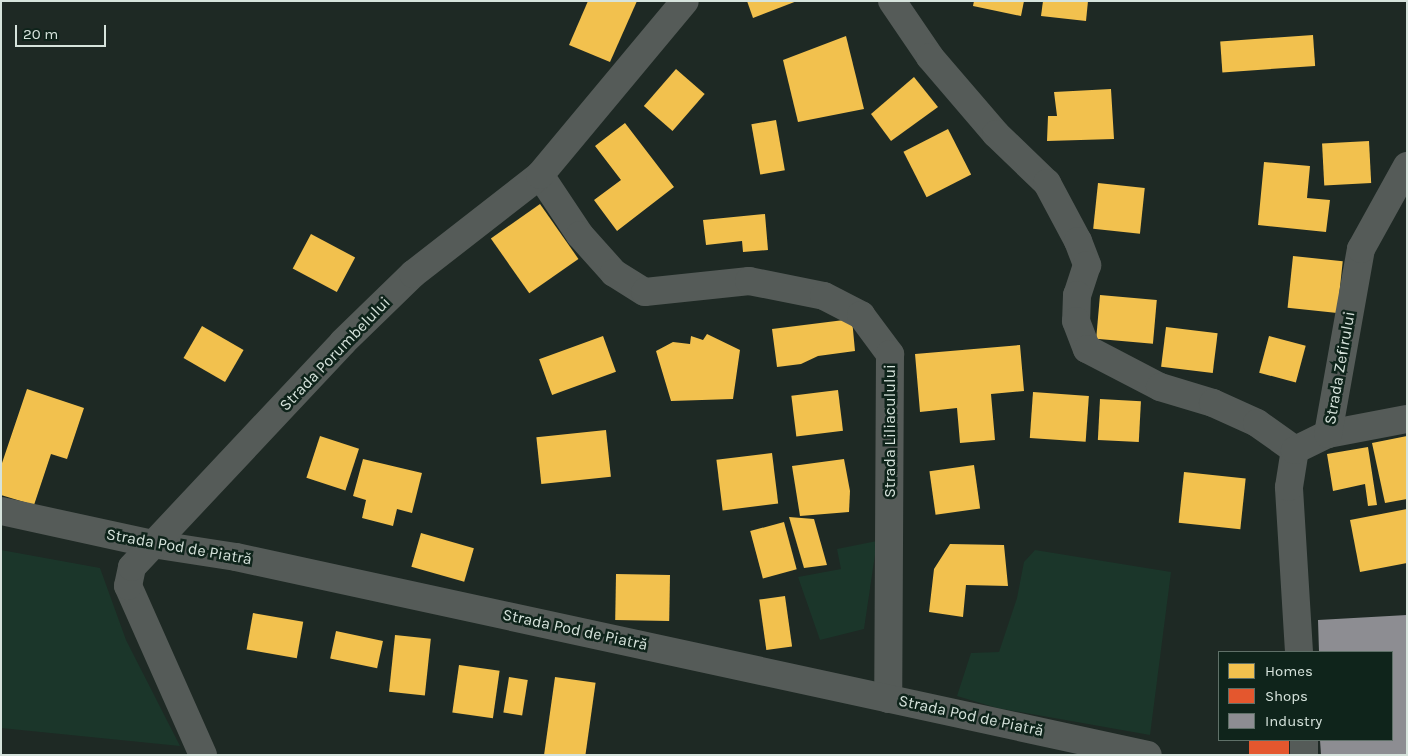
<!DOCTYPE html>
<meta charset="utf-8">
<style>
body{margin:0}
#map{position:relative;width:1408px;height:756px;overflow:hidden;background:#1e2924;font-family:Karla,sans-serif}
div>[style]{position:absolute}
.built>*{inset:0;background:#1b362a}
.homes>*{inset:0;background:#f2c14e;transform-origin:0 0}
.shops>*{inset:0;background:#e4572e;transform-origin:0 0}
.industry>*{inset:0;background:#8d8d92}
.minor>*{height:28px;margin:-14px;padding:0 14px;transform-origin:14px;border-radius:14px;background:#555b58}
span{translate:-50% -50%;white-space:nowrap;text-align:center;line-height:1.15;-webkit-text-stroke:5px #0f241b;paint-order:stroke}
.street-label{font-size:16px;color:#d6e3dc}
.frame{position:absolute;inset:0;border:2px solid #d6e3dc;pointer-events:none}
.legend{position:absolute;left:1218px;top:651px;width:175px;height:90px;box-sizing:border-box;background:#0f241b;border:1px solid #5f7068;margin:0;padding:6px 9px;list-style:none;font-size:15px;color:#d6e3dc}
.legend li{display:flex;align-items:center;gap:10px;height:25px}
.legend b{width:25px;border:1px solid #5f7068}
.scale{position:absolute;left:15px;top:25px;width:91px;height:22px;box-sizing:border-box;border:2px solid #d6e3dc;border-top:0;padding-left:6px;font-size:15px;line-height:18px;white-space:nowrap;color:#d6e3dc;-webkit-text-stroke:4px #0f241b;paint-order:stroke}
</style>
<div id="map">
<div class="built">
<i style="clip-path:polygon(877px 541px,864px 629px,820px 640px,798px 577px,841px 569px,837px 549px)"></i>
<i style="clip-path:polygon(1px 550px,100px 568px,126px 640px,180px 746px,1px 728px)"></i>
<i style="clip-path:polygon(1035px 550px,1171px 572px,1150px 735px,997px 708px,957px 696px,971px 653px,999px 652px,1017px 598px,1024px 562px)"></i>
</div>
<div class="homes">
<i style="clip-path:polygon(588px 1px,637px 1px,610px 62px,569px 45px)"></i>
<i style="clip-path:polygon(747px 1px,797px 1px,753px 18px)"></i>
<i style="clip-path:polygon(974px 1px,1024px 1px,1021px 16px,973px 6px)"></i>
<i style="clip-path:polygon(1043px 1px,1088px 1px,1086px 21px,1041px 16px)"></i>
<i style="left:1313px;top:35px;width:31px;height:93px;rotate:86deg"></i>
<i style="clip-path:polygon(846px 36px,864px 109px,798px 122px,783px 60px)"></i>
<i style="left:676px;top:69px;width:38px;height:49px;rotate:41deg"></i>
<i style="clip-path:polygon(914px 77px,938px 107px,891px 141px,871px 114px)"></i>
<i style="clip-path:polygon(1111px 89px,1114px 139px,1047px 141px,1048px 116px,1057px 116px,1054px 92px)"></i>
<i style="left:776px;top:120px;width:51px;height:25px;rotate:80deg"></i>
<i style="clip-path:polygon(625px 123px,674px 187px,617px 231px,594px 200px,621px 180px,595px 146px)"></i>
<i style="left:948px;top:129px;width:51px;height:50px;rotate:63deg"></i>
<i style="left:1369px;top:141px;width:42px;height:47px;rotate:87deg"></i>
<i style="clip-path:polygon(1264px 162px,1310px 166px,1307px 198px,1330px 200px,1326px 232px,1258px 225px)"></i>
<i style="left:1098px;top:183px;width:47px;height:46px;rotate:6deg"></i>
<i style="left:540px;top:204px;width:67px;height:60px;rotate:55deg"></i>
<i style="clip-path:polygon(765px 214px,768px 250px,743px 252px,742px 241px,706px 245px,703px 220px)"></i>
<i style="left:311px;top:234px;width:50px;height:39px;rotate:28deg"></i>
<i style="left:1293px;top:256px;width:50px;height:52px;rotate:6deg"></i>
<i style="left:1100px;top:295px;width:57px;height:44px;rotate:5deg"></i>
<i style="clip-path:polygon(852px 319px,855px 351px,818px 356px,801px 364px,777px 367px,772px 329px)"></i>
<i style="left:202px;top:326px;width:48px;height:37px;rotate:30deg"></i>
<i style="left:1166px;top:327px;width:52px;height:40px;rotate:7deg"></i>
<i style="clip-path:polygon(707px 334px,740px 350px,733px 399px,671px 401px,656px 351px,673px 342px,690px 344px,691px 336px,703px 340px)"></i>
<i style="left:603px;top:336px;width:38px;height:68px;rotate:70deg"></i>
<i style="left:1269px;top:336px;width:38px;height:38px;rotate:15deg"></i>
<i style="clip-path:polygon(1020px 345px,1024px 391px,991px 394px,995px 440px,960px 443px,957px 408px,920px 412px,915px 354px)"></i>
<i style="clip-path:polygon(27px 389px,84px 408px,67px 459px,51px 454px,34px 505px,1px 495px,1px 466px)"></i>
<i style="left:838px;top:390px;width:41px;height:47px;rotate:83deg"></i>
<i style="left:1033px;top:392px;width:56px;height:46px;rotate:4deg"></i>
<i style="left:1100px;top:399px;width:41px;height:41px;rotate:3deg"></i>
<i style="left:606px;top:430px;width:47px;height:70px;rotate:84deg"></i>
<i style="left:320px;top:436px;width:41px;height:44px;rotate:18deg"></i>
<i style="clip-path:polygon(1407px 436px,1407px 499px,1385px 503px,1372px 443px)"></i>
<i style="clip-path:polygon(1368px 447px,1377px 505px,1368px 506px,1365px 484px,1333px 491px,1327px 454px)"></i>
<i style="left:772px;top:453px;width:51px;height:56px;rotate:83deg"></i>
<i style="clip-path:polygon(363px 459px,422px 473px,412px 513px,397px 509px,393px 526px,362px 518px,366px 500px,353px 496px)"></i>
<i style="clip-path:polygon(844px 459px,850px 491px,849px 512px,800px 516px,792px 466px)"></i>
<i style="left:974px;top:465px;width:44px;height:45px;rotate:82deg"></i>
<i style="left:1184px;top:472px;width:62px;height:51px;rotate:6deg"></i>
<i style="clip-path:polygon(1407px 509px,1407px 563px,1360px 572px,1350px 520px)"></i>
<i style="clip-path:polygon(789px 517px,814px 519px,827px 565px,804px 568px)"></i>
<i style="left:784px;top:522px;width:49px;height:35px;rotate:75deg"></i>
<i style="left:421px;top:533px;width:55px;height:35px;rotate:16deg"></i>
<i style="clip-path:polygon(950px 544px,1004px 545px,1008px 586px,966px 585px,963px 617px,929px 612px,934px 569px)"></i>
<i style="left:616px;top:574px;width:54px;height:46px;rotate:1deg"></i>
<i style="left:785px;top:596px;width:51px;height:26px;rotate:82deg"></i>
<i style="left:253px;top:613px;width:51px;height:37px;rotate:10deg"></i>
<i style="left:336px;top:631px;width:48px;height:28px;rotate:12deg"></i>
<i style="left:395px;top:635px;width:36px;height:57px;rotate:6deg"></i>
<i style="left:459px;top:665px;width:41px;height:48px;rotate:8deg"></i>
<i style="left:509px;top:677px;width:19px;height:36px;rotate:9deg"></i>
<i style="left:555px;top:677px;width:41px;height:79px;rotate:8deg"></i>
</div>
<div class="shops">
<i style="left:1249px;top:740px;width:40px;height:15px"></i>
</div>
<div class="industry">
<i style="clip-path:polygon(1407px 615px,1407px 755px,1321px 755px,1320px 740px,1392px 740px,1392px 652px,1319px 652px,1318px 620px)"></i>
</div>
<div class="minor">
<i style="left:892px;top:1px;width:68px;rotate:55.8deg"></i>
<i style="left:930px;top:57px;width:101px;rotate:49.4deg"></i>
<i style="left:996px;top:134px;width:71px;rotate:43.9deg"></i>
<i style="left:1047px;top:183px;width:66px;rotate:61.9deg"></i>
<i style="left:1078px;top:241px;width:26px;rotate:69deg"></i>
<i style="left:1087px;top:265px;width:32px;rotate:108deg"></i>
<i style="left:1077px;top:295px;width:26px;rotate:92deg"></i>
<i style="left:1076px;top:321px;width:30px;rotate:69deg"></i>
<i style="left:1087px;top:349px;width:82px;rotate:27.5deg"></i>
<i style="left:1160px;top:387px;width:55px;rotate:16.8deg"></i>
<i style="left:1213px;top:403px;width:48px;rotate:24.4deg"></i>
<i style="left:1257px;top:423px;width:47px;rotate:35.4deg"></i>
<i style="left:540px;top:175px;width:72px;rotate:56.3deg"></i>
<i style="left:580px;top:235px;width:51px;rotate:48.2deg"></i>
<i style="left:614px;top:273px;width:36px;rotate:32deg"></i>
<i style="left:645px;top:292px;width:105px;rotate:-6deg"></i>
<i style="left:749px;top:281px;width:76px;rotate:11.3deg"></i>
<i style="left:824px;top:296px;width:42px;rotate:27.2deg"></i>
<i style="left:861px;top:315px;width:49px;rotate:53.4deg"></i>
<i style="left:890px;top:354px;width:345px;rotate:90.3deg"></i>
<i style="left:1328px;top:434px;width:80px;rotate:-10.8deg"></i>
<i style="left:1px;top:511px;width:155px;rotate:12.3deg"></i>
<i style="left:152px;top:544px;width:85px;rotate:8.8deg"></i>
<i style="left:236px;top:557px;width:933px;rotate:12.25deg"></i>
<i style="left:1299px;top:652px;width:165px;rotate:-93.5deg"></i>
<i style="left:1289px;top:487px;width:37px;rotate:-81deg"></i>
<i style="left:1295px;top:450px;width:37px;rotate:-26deg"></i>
<i style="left:1328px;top:434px;width:188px;rotate:-79.9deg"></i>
<i style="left:1361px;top:249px;width:95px;rotate:-61deg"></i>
<i style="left:1304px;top:740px;width:15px;rotate:90deg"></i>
<i style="left:203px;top:755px;width:185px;rotate:-113.9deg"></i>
<i style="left:128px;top:586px;width:19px;rotate:-78deg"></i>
<i style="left:132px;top:567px;width:308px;rotate:-46.8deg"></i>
<i style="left:343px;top:342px;width:98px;rotate:-44.2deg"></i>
<i style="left:413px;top:274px;width:161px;rotate:-37.9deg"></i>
<i style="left:540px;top:175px;width:226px;rotate:-50.2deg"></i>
</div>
<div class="street-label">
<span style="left:335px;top:354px;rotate:-46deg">Strada Porumbelului</span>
<span style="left:1340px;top:368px;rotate:-80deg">Strada Zefirului</span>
<span style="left:890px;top:431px;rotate:-90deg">Strada Liliaculului</span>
<span style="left:179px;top:547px;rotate:10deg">Strada Pod de Piatră</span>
<span style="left:575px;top:630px;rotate:12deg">Strada Pod de Piatră</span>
<span style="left:971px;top:716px;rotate:12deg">Strada Pod de Piatră</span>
</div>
<div class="frame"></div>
<ul class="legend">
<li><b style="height:14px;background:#f2c14e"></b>Homes</li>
<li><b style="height:14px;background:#e4572e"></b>Shops</li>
<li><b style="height:14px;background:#8d8d92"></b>Industry</li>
</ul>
<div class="scale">20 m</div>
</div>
